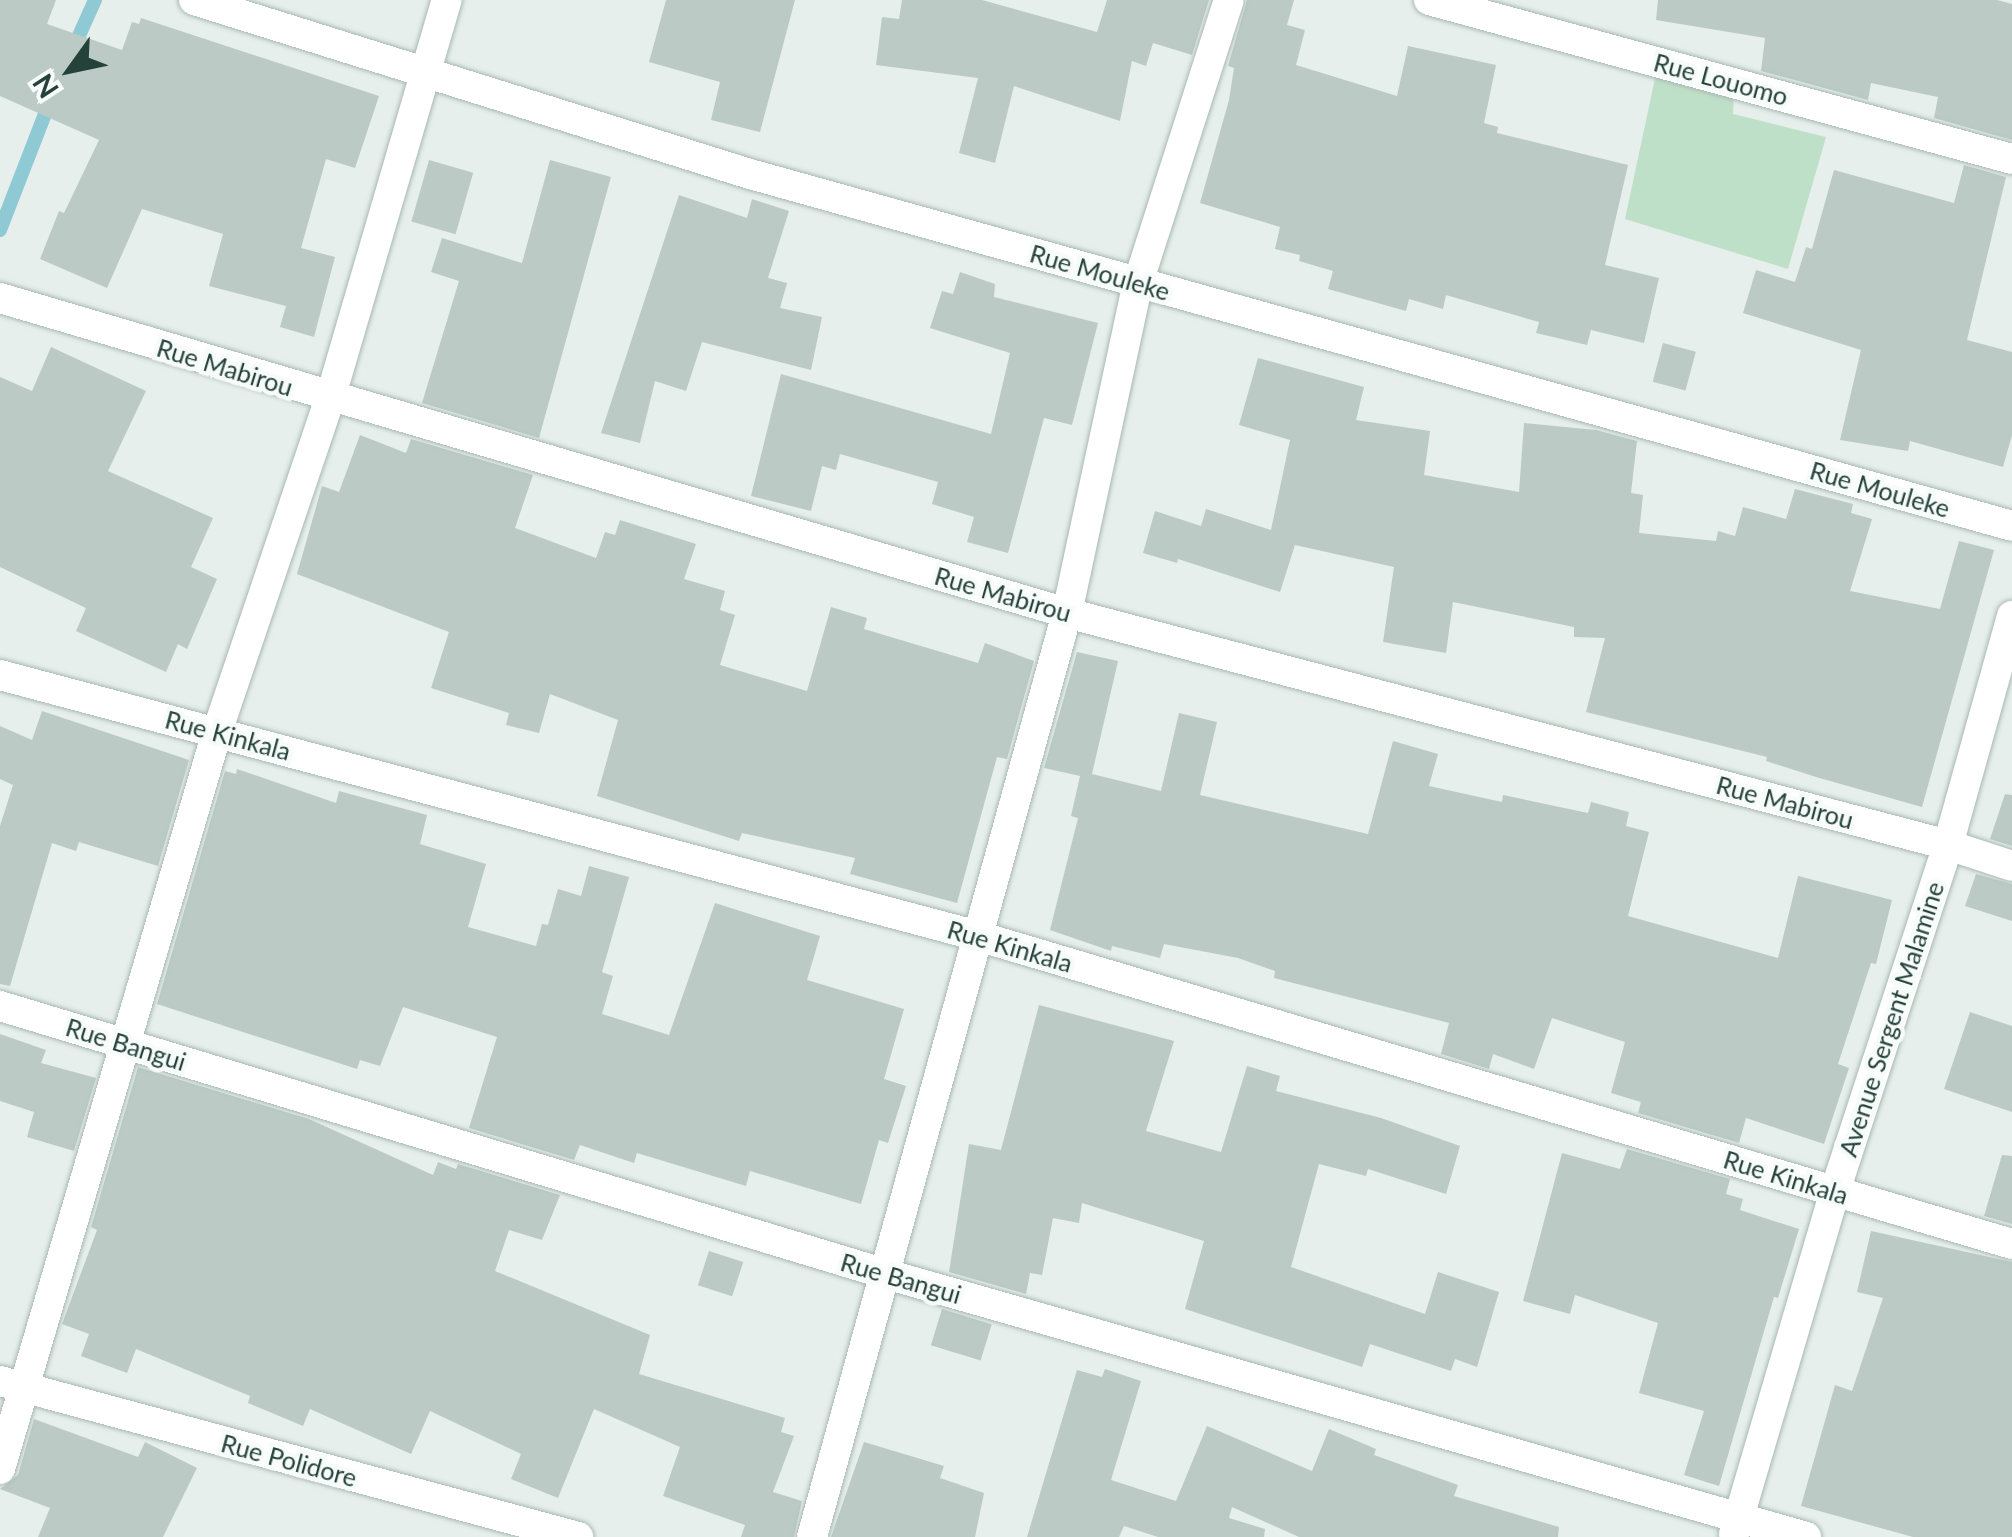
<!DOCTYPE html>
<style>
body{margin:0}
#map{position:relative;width:2012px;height:1537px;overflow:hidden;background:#e6efeb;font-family:Lato,sans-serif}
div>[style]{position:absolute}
.green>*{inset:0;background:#bfe0c8}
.stream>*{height:14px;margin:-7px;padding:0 7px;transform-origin:7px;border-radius:7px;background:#8ec9d4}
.building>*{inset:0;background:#bbcac4;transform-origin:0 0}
.roads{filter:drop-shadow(0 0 2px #a8b8b2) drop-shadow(0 0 2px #a8b8b2)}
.minor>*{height:30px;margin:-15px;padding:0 15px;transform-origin:15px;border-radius:15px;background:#fff}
span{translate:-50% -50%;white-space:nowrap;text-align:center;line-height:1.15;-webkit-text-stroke:9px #f7fbf9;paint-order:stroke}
.street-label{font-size:25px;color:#24423a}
.north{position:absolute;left:20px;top:20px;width:100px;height:100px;-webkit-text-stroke:8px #f7fbf9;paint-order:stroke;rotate:237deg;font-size:28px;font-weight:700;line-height:40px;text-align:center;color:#24423a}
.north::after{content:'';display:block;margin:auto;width:35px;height:45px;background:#24423a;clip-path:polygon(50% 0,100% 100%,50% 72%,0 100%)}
</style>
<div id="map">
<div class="green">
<i style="clip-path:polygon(1657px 69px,1734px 91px,1733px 114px,1826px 137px,1788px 269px,1625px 219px)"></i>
</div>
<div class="stream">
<i style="left:73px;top:49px;width:54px;rotate:-65.8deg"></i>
<i style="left:0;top:230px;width:138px;rotate:-68.8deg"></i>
</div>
<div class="building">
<i style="clip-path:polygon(0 0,56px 0,47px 24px,122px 50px,132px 22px,139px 24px,141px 18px,379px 96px,355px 168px,326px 159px,301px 248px,335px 257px,314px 337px,280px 327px,286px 306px,209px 286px,223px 234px,142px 209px,107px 288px,40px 259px,59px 211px,64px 213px,99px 140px,0 96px)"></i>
<i style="clip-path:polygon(666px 0,795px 0,760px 132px,711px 120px,720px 82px,649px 62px)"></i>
<i style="clip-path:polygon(902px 0,982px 0,1097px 32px,1107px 0,1209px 0,1192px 55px,1153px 43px,1146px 66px,1132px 61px,1120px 121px,1014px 86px,995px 163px,959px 153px,978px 78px,876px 65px,882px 17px,899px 19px)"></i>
<i style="clip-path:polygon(1247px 0,1294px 0,1287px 25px,1305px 30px,1296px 65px,1397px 96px,1408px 46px,1496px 65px,1484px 123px,1498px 127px,1497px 133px,1628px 165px,1605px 265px,1659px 278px,1644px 343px,1591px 330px,1587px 345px,1536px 333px,1539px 322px,1446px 295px,1443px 309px,1409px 299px,1406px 311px,1328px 289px,1333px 271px,1299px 261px,1300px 255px,1275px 249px,1280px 227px,1200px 203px,1229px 100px,1234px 68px,1228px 66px)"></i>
<i style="clip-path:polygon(1658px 0,1997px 0,2012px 4px,2012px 140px,1934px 118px,1938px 97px,1871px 83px,1868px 100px,1761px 71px,1765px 38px,1656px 20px)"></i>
<i style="left:429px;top:160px;width:46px;height:64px;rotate:16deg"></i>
<i style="clip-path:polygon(550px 160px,611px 177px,539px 438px,422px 403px,459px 281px,431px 272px,442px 238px,522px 263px)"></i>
<i style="clip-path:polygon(1964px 165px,2006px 177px,1967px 340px,2012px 352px,2012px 435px,2003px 467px,1910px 441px,1908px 451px,1840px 440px,1861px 350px,1743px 313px,1756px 270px,1795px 282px,1806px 247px,1812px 249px,1834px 170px,1954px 203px)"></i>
<i style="clip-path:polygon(679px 195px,747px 218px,752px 199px,789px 211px,768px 278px,787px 283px,780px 308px,822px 317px,811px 370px,702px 342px,686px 391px,655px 381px,640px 443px,601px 433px)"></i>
<i style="clip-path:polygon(960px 272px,995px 284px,994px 297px,1098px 323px,1072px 425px,1044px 418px,1008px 553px,967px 542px,974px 517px,932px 504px,938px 482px,840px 454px,836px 470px,822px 466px,811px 511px,751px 496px,781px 374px,991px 434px,1010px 353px,930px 328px,942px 291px,953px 294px)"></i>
<i style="left:1663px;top:343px;width:34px;height:40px;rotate:15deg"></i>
<i style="clip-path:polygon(51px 347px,146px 391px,108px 471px,213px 518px,191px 567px,217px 579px,187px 649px,178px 644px,166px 672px,76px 631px,86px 608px,0 567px,0 377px,32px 391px)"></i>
<i style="clip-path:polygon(1258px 358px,1364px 387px,1356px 420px,1430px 431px,1424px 475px,1519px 492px,1524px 423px,1596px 430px,1637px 441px,1631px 493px,1643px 495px,1639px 533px,1716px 541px,1718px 531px,1735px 536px,1743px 507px,1786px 519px,1795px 489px,1853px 504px,1851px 513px,1872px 519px,1850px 591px,1940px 609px,1959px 541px,1994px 550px,1922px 807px,1816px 777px,1766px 761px,1767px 757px,1586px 712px,1605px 638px,1574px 637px,1574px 627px,1453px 602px,1446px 653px,1383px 642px,1394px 567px,1295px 545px,1280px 592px,1178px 559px,1177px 563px,1143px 553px,1155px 511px,1201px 526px,1206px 509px,1271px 530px,1290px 440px,1239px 425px)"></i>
<i style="clip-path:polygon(360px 435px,406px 453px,411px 439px,533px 475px,515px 528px,596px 558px,605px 532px,615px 535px,620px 520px,696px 544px,684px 579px,725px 591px,720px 610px,735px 615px,720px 665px,807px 691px,831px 607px,867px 618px,864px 629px,978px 663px,985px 643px,1034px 661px,1007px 759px,997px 757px,957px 903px,850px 874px,855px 858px,742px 833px,739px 841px,597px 796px,618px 720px,550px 694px,539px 733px,506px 725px,509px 713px,431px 688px,449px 632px,297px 574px,322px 486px,339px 492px)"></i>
<i style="clip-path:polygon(1077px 652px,1118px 661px,1092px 774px,1161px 791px,1179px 713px,1217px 722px,1200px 795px,1368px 834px,1393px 741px,1438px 754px,1429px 786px,1502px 802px,1503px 795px,1588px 813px,1591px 802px,1629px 812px,1626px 826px,1649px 832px,1628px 916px,1778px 958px,1798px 876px,1892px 900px,1876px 964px,1871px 963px,1838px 1064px,1849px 1068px,1824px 1144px,1746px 1118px,1739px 1143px,1638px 1113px,1641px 1102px,1611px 1093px,1625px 1042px,1552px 1018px,1534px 1069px,1493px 1054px,1489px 1069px,1441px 1054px,1449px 1023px,1274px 978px,1275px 971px,1238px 958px,1164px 944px,1160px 958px,1112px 946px,1111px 951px,1050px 930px,1078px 818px,1071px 816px,1080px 776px,1044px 768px)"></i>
<i style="clip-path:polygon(42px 711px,189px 760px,158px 866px,79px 842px,76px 851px,52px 843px,10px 986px,0 984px,0 826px,13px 785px,0 779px,0 726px,32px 740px)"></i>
<i style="clip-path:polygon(237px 769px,336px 803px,339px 791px,427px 815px,420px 844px,486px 864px,468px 927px,536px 946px,542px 924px,548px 925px,558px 889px,581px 896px,589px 866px,629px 877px,602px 972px,613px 976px,602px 1014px,669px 1035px,715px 903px,820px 936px,807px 980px,904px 1009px,884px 1079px,906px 1086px,888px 1143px,879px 1140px,861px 1204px,750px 1171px,746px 1186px,637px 1153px,634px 1163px,580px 1145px,574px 1160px,469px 1128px,497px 1037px,403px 1007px,380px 1066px,360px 1060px,357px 1069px,157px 1004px,225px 771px,236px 774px)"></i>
<i style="clip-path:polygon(2005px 794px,2012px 795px,2012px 846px,1990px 839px)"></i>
<i style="clip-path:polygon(1976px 874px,2012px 884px,2012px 921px,1965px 906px)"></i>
<i style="clip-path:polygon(1039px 1005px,1174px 1041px,1146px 1131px,1221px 1152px,1247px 1066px,1280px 1076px,1276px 1091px,1381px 1118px,1460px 1146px,1446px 1194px,1368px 1169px,1366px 1176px,1319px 1164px,1291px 1267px,1425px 1314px,1438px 1272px,1499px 1292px,1477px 1367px,1455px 1359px,1451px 1371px,1370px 1344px,1362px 1367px,1185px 1309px,1204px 1241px,1082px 1203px,1079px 1223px,1053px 1218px,1042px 1275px,1030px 1273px,1026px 1294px,949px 1272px,969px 1144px,1001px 1150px)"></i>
<i style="clip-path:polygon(1970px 1012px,2012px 1026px,2012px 1112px,1944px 1089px)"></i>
<i style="clip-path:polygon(0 1034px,46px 1050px,41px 1063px,96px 1078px,74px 1151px,27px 1137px,34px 1112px,0 1101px)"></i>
<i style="clip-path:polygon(138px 1067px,309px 1119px,433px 1175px,438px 1162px,456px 1169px,458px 1164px,560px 1195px,542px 1240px,509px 1230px,495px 1271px,650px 1335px,639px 1374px,785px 1418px,781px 1432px,794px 1436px,773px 1492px,802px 1501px,794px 1537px,741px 1537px,745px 1525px,663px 1496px,680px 1447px,594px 1409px,558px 1498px,511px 1479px,521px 1454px,430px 1411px,411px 1454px,310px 1409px,303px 1426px,248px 1403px,250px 1396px,136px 1349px,127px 1373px,81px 1356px,89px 1334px,62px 1324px,97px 1230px,91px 1227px)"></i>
<i style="clip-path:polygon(1627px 1149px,1730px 1179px,1726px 1194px,1743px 1199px,1740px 1210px,1799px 1229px,1778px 1298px,1774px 1297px,1719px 1486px,1684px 1475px,1704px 1411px,1639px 1393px,1658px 1323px,1575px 1295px,1570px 1314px,1523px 1301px,1562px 1153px,1620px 1169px)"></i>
<i style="clip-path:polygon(2002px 1155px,2012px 1156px,2012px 1224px,1984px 1216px)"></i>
<i style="clip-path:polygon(1871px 1231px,2012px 1262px,2012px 1537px,1913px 1537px,1801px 1506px,1835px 1385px,1852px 1391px,1883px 1298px,1857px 1292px)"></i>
<i style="left:709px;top:1251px;width:36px;height:36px;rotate:18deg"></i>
<i style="left:942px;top:1309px;width:52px;height:38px;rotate:17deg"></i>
<i style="clip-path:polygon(1105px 1369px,1141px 1381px,1111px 1480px,1176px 1501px,1207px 1426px,1312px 1471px,1329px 1429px,1376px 1449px,1374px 1455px,1458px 1485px,1454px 1496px,1559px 1527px,1558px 1537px,1299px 1537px,1232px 1507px,1229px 1518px,1265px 1529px,1264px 1537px,1158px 1537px,1124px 1526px,1119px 1537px,1027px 1537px,1077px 1370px,1102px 1377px)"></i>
<i style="clip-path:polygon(34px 1419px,138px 1457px,145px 1442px,197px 1468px,163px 1537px,38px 1537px,50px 1508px,0 1489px,18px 1475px)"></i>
<i style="clip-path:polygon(864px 1442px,944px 1466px,940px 1478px,984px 1493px,975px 1537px,831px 1537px)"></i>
</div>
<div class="roads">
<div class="minor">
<i style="left:194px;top:0;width:583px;rotate:17.38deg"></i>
<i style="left:750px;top:174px;width:1310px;rotate:15.58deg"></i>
<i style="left:1429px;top:0;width:604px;rotate:15.26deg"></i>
<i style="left:0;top:298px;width:1113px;rotate:16.45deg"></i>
<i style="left:1067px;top:613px;width:911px;rotate:14.75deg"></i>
<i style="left:1948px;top:845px;width:67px;rotate:18.2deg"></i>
<i style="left:0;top:675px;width:1012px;rotate:14.94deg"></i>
<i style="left:978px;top:936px;width:1079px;rotate:16.59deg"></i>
<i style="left:0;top:1006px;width:926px;rotate:16.83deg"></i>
<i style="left:886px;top:1274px;width:957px;rotate:15.95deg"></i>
<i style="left:0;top:1381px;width:599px;rotate:15.1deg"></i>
<i style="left:0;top:1469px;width:768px;rotate:-73.59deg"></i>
<i style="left:217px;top:732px;width:352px;rotate:-71.3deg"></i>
<i style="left:330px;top:399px;width:416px;rotate:-73.7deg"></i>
<i style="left:1734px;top:1534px;width:358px;rotate:-73.6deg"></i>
<i style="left:1835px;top:1191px;width:364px;rotate:-71.9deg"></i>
<i style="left:1948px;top:845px;width:238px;rotate:-74.4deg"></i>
<i style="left:812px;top:1537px;width:959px;rotate:-74.57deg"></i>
<i style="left:1067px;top:613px;width:338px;rotate:-77.9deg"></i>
<i style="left:1138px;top:283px;width:297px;rotate:-72.2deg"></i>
</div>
</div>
<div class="street-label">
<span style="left:1721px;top:79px;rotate:15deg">Rue Louomo</span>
<span style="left:1100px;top:272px;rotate:16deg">Rue Mouleke</span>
<span style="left:225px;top:367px;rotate:17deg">Rue Mabirou</span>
<span style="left:1880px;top:489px;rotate:16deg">Rue Mouleke</span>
<span style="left:1003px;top:594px;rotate:16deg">Rue Mabirou</span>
<span style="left:228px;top:735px;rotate:15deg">Rue Kinkala</span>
<span style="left:1785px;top:802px;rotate:15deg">Rue Mabirou</span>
<span style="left:1010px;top:946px;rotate:16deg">Rue Kinkala</span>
<span style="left:1891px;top:1019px;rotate:-72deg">Avenue Sergent Malamine</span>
<span style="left:126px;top:1044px;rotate:17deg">Rue Bangui</span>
<span style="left:1786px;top:1177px;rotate:17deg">Rue Kinkala</span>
<span style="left:901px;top:1278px;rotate:16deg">Rue Bangui</span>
<span style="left:289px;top:1460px;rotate:15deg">Rue Polidore</span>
</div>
<div class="north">N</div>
</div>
